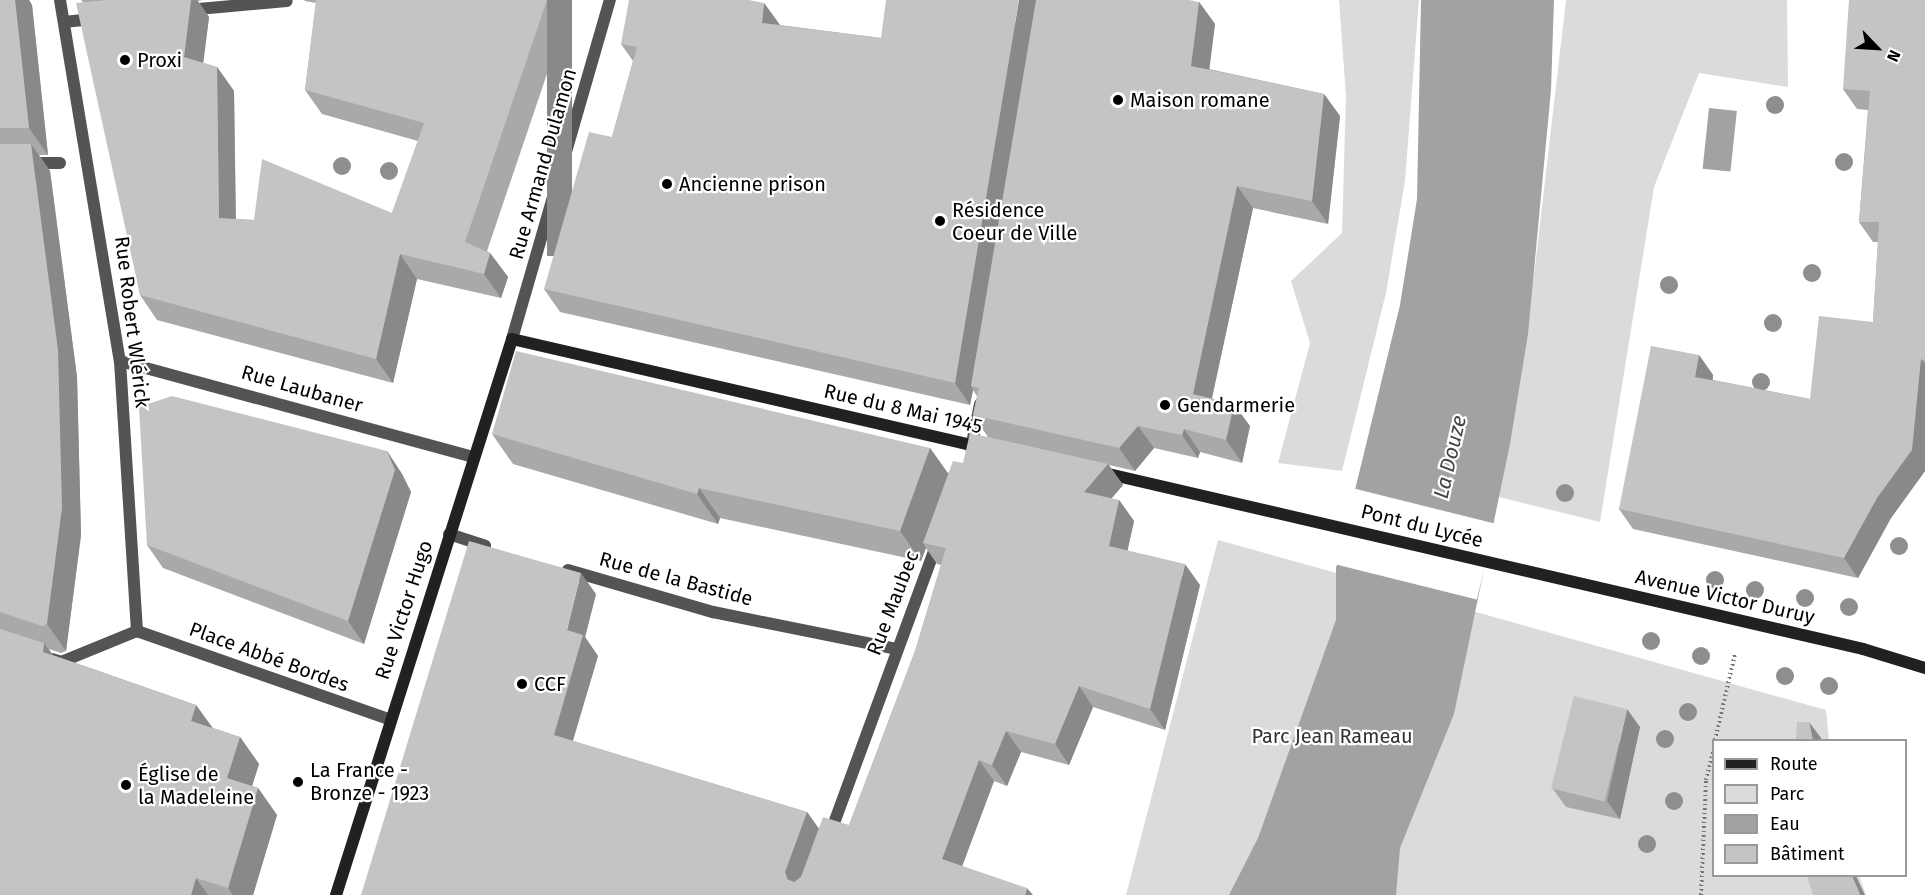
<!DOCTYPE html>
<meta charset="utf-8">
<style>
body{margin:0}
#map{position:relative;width:1925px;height:895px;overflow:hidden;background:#fff;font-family:"Fira Sans",sans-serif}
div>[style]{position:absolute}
.green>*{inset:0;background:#dbdbdb}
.water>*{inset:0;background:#a2a2a2;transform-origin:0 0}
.pier>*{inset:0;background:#fff;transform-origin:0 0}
.path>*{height:4px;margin-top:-2px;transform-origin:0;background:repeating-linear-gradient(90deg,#767676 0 1.5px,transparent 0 4.5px)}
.pedestrian>*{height:12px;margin:-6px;padding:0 6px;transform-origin:6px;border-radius:6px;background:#545454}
.minor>*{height:12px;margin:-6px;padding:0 6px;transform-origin:6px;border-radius:6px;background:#545454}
.secondary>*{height:12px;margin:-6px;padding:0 6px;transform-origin:6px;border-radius:6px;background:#212121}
.trees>*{width:18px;height:18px;margin:-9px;border-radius:50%;background:#8e8e8e}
.wall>*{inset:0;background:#a9a9a9}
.shaded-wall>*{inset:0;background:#898989;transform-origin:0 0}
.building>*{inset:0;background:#c4c4c4;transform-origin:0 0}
.dots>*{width:16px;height:16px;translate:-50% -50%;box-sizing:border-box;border:3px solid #fff;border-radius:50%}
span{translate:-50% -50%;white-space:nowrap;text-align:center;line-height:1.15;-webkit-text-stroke:4.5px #fff;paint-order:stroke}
.poi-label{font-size:20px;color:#000}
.left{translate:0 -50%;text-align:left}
.street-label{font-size:20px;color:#000}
.park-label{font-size:20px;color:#323232}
.water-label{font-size:21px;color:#434343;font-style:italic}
.legend{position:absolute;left:1712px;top:739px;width:195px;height:138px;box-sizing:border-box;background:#fff;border:2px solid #999;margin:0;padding:8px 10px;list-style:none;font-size:18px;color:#000}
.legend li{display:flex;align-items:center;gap:12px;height:30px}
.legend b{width:30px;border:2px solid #999}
.north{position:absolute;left:1847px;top:18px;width:60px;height:60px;-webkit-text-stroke:4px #fff;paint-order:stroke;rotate:115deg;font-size:16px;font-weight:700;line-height:24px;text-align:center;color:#000}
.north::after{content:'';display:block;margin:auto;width:21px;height:27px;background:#000;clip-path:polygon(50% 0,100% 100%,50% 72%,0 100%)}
</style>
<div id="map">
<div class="green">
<i style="clip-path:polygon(1339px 0,1419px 0,1405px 181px,1386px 293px,1342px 471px,1278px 463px,1310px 343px,1291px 281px,1342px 233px,1346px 96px)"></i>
<i style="clip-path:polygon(1566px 0,1787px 0,1788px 87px,1699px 73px,1654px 187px,1600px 522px,1499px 497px,1535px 267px)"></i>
<i style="clip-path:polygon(1218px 540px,1826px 710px,1829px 740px,1714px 740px,1714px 876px,1859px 876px,1866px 895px,1126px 895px)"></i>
</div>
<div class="water">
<i style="clip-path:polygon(1421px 0,1554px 0,1551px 90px,1528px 334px,1510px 444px,1454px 714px,1400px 848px,1396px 895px,1229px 895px,1258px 838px,1336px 620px,1336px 568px,1400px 305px,1417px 199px)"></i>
<i style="left:1709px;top:108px;width:28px;height:61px;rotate:6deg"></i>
</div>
<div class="pier">
<i style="left:1352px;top:488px;width:148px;height:78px;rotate:14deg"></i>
</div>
<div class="path">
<i style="left:1715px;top:740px;width:88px;rotate:-76.9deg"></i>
<i style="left:1701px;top:895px;width:115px;rotate:-87.5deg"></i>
<i style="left:1706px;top:780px;width:33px;rotate:-76deg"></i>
</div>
<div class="pedestrian">
<i style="left:0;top:163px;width:60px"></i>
</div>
<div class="minor">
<i style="left:60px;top:0;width:366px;rotate:80.6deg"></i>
<i style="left:120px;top:361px;width:271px;rotate:86.4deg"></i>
<i style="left:187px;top:10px;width:100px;rotate:-5.1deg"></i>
<i style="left:64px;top:22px;width:31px;rotate:-6deg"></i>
<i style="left:512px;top:339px;width:353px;rotate:-73.9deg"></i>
<i style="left:120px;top:361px;width:366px;rotate:15.2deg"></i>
<i style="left:971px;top:448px;width:45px;rotate:-78.4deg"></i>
<i style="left:449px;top:534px;width:38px;rotate:18deg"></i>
<i style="left:568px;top:570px;width:151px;rotate:16.2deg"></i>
<i style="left:713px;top:612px;width:187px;rotate:11.4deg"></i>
<i style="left:137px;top:631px;width:266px;rotate:19.3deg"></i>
<i style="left:52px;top:659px;width:9px;rotate:18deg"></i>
<i style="left:61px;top:662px;width:82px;rotate:-22.2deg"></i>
<i style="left:830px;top:834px;width:312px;rotate:-69.8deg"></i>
</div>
<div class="secondary">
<i style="left:1100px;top:472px;width:783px;rotate:13.06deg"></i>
<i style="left:1863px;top:649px;width:65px;rotate:17deg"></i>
<i style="left:336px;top:895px;width:583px;rotate:-72.43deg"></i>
<i style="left:512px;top:339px;width:484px;rotate:13deg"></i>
</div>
<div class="trees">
<i style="left:1775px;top:105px"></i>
<i style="left:1844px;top:162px"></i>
<i style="left:342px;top:166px"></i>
<i style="left:389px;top:171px"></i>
<i style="left:1812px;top:273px"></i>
<i style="left:1669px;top:285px"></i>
<i style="left:1773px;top:323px"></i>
<i style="left:1761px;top:382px"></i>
<i style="left:1565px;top:493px"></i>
<i style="left:1899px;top:546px"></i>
<i style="left:1715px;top:580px"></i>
<i style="left:1755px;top:590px"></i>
<i style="left:1805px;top:598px"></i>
<i style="left:1849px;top:607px"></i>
<i style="left:1651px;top:641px"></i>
<i style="left:1701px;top:656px"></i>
<i style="left:1785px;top:676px"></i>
<i style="left:1829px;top:686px"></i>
<i style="left:1688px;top:712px"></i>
<i style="left:1665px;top:739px"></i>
<i style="left:1674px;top:801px"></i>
<i style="left:1647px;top:844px"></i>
</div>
<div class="wall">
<i style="clip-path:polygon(0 0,29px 0,32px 5px,48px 155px,39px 155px,50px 171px,77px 377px,81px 535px,66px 651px,61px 653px,49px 649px,53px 655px,196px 705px,213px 728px,240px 737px,259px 764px,252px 786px,258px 788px,277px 815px,253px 895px,0 895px)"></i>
<i style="clip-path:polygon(81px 0,203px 0,198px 1px,209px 17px,203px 63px,217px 67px,234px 91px,236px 219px,254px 220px,392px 213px,418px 141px,322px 114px,305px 90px,316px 3px,305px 1px,304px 0,572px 0,487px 251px,490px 253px,508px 277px,501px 298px,417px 279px,393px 383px,157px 320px,140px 295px,83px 2px)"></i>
<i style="clip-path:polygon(1925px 0,1925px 471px,1891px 518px,1858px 578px,1633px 529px,1619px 509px,1699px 355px,1713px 375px,1713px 380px,1810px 399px,1873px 322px,1878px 242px,1873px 242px,1859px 222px,1868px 110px,1857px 109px,1843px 89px)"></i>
<i style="clip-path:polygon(1199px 2px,1215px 24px,1209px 69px,1324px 94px,1340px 116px,1328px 224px,1253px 208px,1212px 398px,1250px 426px,1242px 463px,1200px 452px,1198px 458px,1154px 448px,1135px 471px,1109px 465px,1123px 485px,1111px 499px,1119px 500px,1134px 521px,1127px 551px,1200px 585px,1165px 730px,1093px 707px,1069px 765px,1021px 752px,1007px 786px,994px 781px,962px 866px,361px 895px,596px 594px,585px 637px,598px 656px,573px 741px,807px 812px,819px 829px,849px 825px,915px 651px,941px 565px,937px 564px,926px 548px,921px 561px,720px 518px,718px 524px,513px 464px,492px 434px,930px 448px,948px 473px,963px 463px,988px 437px,973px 415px,977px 396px,973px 390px,970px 405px,560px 312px,544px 289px,612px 137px,633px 61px,621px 44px,764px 3px,780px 25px,881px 38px)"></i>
<i style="clip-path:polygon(387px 451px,402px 474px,411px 492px,364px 644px,163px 568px,147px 545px)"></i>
<i style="clip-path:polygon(1640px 727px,1620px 819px,1566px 807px,1553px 789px)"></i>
</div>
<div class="shaded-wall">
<i style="clip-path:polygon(15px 0,29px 0,32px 5px,48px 155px,29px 128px)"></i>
<i style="clip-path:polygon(191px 0,197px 0,209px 17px,201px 81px,184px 57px)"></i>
<i style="left:547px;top:0;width:25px;height:256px"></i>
<i style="clip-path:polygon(1019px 0,1039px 0,971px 386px,973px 390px,970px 405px,955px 383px)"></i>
<i style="clip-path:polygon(1199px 2px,1215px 24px,1207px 88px,1191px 66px)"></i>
<i style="clip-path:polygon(764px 3px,780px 25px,762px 23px)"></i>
<i style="clip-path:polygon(217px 67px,234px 91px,236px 243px,219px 218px)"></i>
<i style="clip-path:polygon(1324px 94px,1340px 116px,1328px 224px,1312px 201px)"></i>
<i style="clip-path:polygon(31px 144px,50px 171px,77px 377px,81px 535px,66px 651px,47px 624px)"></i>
<i style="clip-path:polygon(1237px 186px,1253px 208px,1208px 416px,1193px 394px)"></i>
<i style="clip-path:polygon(490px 253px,508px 277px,501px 298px,484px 274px)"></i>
<i style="clip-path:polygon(400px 254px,417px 279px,393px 383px,376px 359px)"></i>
<i style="clip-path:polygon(1699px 355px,1713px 375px,1709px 397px,1695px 377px)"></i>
<i style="clip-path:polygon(1921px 359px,1925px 364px,1925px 471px,1891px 518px,1858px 578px,1844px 558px)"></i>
<i style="clip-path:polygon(1234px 404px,1250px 426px,1242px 463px,1226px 440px)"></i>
<i style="clip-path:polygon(1138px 426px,1154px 448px,1135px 471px,1119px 448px)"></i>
<i style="clip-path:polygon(1184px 429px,1200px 452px,1198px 458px,1182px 435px)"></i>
<i style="clip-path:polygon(930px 448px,951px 478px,923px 543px,926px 548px,921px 561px,900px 531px)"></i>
<i style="clip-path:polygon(387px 451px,402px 474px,411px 492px,364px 644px,348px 621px)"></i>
<i style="clip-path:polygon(1108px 464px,1123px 485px,1099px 513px,1084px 492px)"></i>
<i style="clip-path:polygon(699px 488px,720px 518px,718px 524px,697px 494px)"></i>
<i style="clip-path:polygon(1119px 500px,1134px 521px,1124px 567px,1109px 546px)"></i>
<i style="clip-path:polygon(1185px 564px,1200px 585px,1165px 730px,1150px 709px)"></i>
<i style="clip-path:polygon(581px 573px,596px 594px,585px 637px,598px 656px,568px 756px,554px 735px,567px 630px)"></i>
<i style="clip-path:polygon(44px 643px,63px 670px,43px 652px)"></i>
<i style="clip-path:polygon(1079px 686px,1093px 707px,1069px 765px,1055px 744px)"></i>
<i style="clip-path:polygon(196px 705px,215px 732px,191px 721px)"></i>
<i style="clip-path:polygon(1627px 709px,1640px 727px,1620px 819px,1607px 801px)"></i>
<i style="clip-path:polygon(1809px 722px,1821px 738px,1821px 741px,1813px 741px)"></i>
<i style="clip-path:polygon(1006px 731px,1021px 752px,1007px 786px,992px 765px)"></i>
<i style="clip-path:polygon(240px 737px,259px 764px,246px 805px,227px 778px)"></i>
<i style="clip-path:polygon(979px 760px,994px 781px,957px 880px,942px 859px)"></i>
<i style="clip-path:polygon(258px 788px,277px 815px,253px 895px,233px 895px,228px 888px)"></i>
<i style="clip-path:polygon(807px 812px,822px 833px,800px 893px,787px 879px,785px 872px)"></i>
<i style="clip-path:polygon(1852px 876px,1856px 876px,1865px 895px,1860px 895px)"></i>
<i style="clip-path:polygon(196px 878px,208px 895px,191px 895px)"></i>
<i style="clip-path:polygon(1027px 888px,1033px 895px,1025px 895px)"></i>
</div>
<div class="building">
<i style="clip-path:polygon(0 0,15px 0,29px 128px,0 128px)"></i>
<i style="clip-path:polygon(108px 0,191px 0,184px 57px,217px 67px,219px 218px,254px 220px,262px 159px,392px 213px,424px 123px,305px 90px,316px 0,547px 0,465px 242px,490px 253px,484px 274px,400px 254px,376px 359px,140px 295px,76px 3px)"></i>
<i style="clip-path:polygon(629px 0,749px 0,764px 3px,762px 23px,881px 38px,886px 0,1019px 0,955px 383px,544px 289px,589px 132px,612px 137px,637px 47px,621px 44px)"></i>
<i style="clip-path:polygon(1036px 0,1189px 0,1199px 2px,1191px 66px,1324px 94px,1312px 201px,1237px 186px,1193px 394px,1234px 404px,1226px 440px,1184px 429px,1182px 435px,1138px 426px,1119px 448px,973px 415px,979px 388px,971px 386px)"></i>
<i style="clip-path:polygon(1849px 0,1925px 0,1925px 361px,1921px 359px,1912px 450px,1877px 498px,1844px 558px,1619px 509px,1651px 346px,1699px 355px,1695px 377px,1810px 399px,1819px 316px,1873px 322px,1879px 222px,1859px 222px,1870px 91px,1843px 89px)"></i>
<i style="clip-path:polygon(0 144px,31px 144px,58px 350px,62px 508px,47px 624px,42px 626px,0 612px)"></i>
<i style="clip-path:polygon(516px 351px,930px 448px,900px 531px,699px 488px,697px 494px,492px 434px)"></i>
<i style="clip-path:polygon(172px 396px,387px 451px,395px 470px,348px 621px,147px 545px,139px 407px)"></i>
<i style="clip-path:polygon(970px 433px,1108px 464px,1084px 492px,1119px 500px,1109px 546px,1185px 564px,1150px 709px,1079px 686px,1055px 744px,1006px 731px,992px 765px,979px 760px,942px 859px,1027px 888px,1025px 895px,361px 895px,469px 541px,581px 573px,567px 630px,583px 635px,554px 735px,807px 812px,785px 872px,787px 879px,794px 882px,801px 877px,823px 817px,849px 825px,915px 651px,946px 548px,923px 543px,953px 461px,963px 463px)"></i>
<i style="clip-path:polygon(0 629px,44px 643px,43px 652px,196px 705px,191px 721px,240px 737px,227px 778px,258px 788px,228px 888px,196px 878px,191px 895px,0 895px)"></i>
<i style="left:1574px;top:696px;width:55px;height:95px;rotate:14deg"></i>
<i style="clip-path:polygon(1797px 722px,1809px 722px,1813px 741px,1796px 741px)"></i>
<i style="clip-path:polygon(1807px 876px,1852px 876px,1860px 895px,1813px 895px)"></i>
</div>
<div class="dots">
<i style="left:125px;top:60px;background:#000"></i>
<i style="left:1118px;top:100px;background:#000"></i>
<i style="left:667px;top:184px;background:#000"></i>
<i style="left:940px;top:221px;background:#000"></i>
<i style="left:1165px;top:405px;background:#000"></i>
<i style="left:522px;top:684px;background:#000"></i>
<i style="left:298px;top:782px;background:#000"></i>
<i style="left:126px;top:785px;background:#000"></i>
</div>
<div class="poi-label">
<span class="left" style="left:137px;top:60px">Proxi</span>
<span class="left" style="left:1130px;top:100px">Maison romane</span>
<span class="left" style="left:679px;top:184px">Ancienne prison</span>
<span class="left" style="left:952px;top:222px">Résidence<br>Coeur de Ville</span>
<span class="left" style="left:1177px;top:405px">Gendarmerie</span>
<span class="left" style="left:534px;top:684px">CCF</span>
<span class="left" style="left:310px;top:782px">La France -<br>Bronze - 1923</span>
<span class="left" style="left:138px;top:786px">Église de<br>la Madeleine</span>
</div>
<div class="street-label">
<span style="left:543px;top:164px;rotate:-74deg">Rue Armand Dulamon</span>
<span style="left:132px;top:322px;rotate:83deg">Rue Robert Wlérick</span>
<span style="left:302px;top:389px;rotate:16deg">Rue Laubaner</span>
<span style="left:903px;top:409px;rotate:13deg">Rue du 8 Mai 1945</span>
<span style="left:1422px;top:526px;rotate:14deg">Pont du Lycée</span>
<span style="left:676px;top:579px;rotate:15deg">Rue de la Bastide</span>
<span style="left:1725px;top:597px;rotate:13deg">Avenue Victor Duruy</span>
<span style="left:893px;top:603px;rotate:-69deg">Rue Maubec</span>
<span style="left:404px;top:610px;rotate:-72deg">Rue Victor Hugo</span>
<span style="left:269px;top:657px;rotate:20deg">Place Abbé Bordes</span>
</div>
<div class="park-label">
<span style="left:1332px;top:736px">Parc Jean Rameau</span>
</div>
<div class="water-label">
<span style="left:1450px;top:457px;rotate:-77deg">La Douze</span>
</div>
<ul class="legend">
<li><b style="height:8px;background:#212121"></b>Route</li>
<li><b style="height:16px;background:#dbdbdb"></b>Parc</li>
<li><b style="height:16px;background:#a2a2a2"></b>Eau</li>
<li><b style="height:16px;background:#c4c4c4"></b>Bâtiment</li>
</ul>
<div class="north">N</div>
</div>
